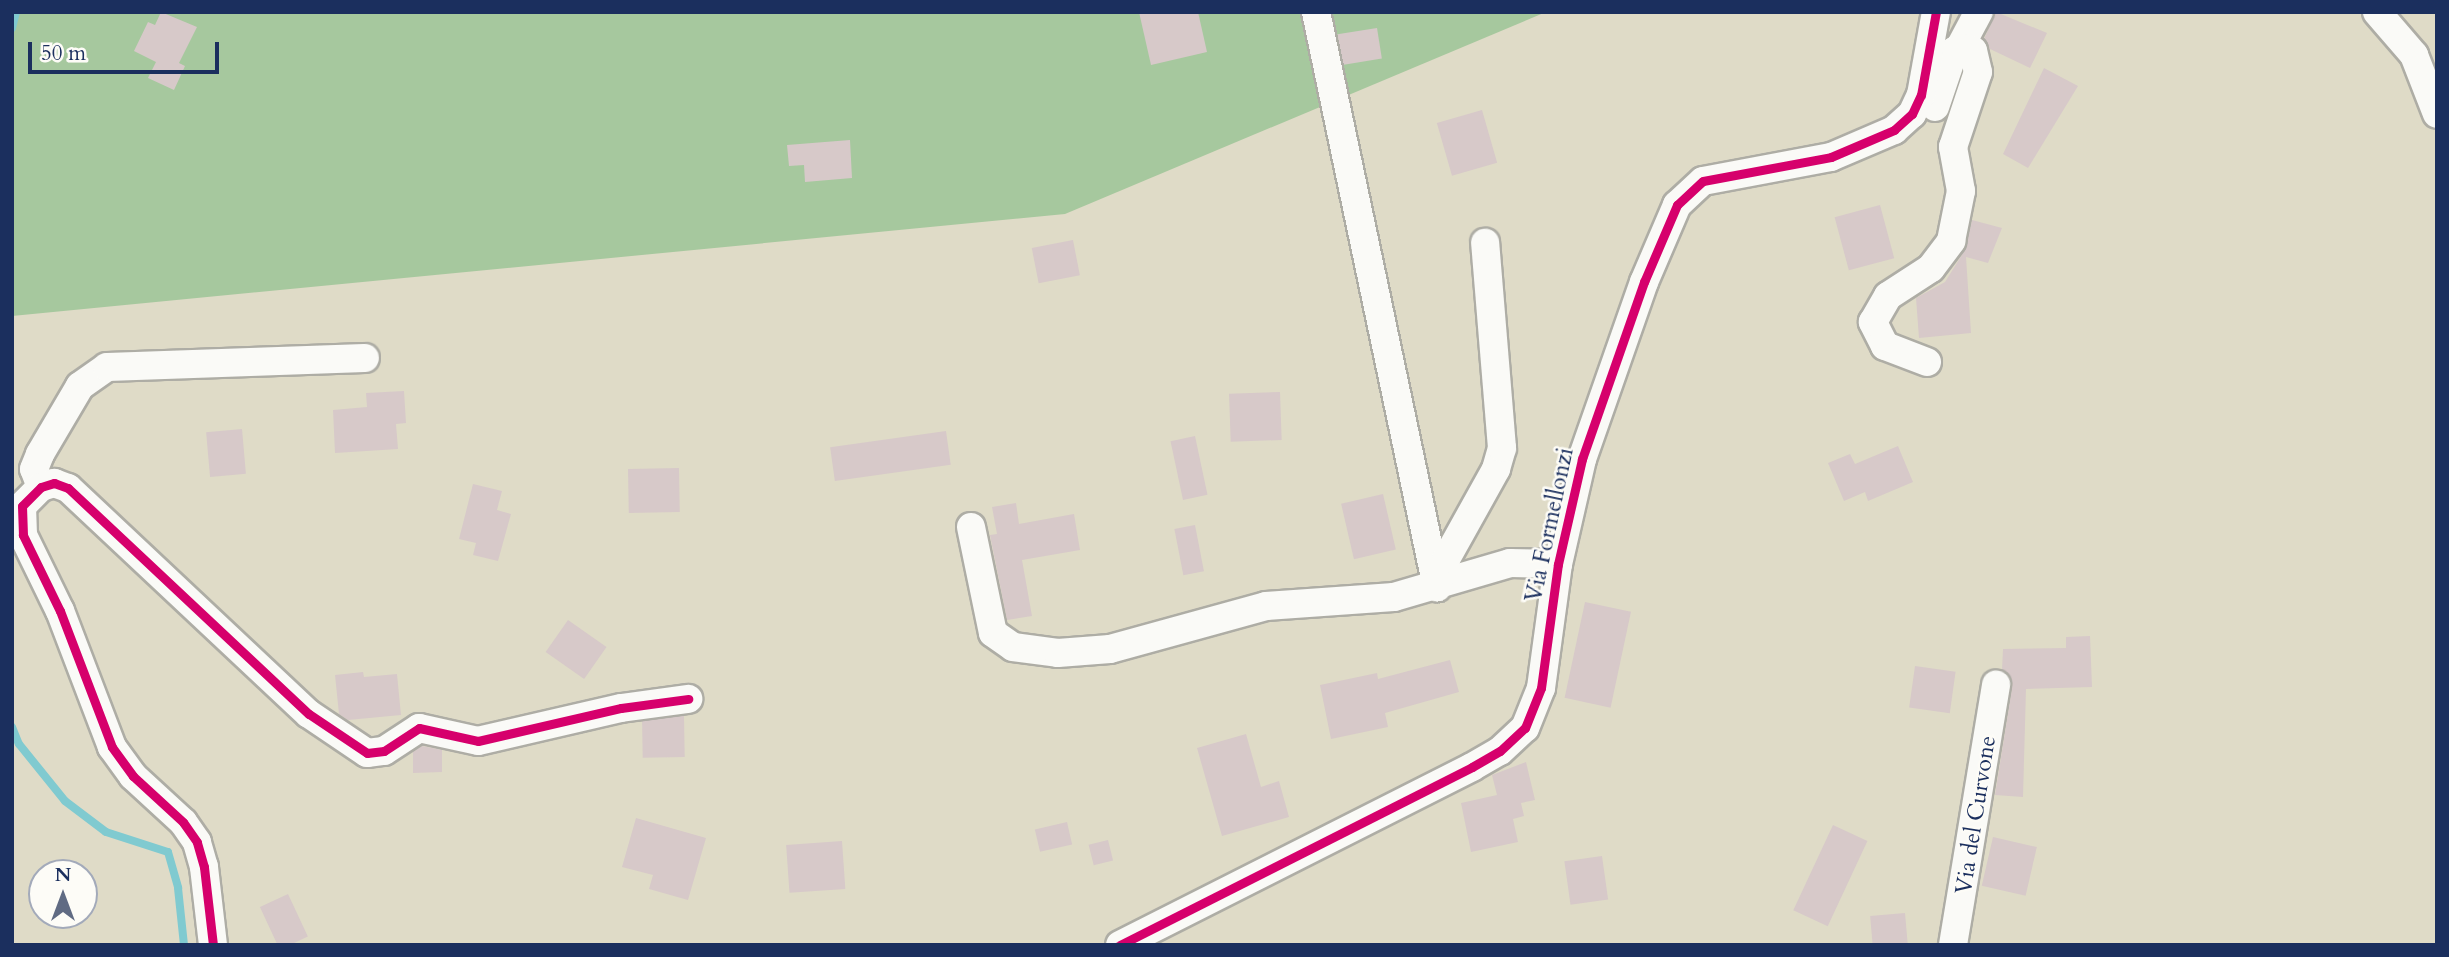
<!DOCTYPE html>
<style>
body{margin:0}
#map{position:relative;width:2449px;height:957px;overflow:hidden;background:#dfdbc7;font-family:Cardo,serif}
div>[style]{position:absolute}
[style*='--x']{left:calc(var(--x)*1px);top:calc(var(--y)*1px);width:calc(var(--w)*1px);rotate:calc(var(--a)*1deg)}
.forest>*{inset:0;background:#a6c89e}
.stream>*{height:8px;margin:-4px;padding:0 4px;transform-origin:4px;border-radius:4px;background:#80cad0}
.building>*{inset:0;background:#d7c9c9;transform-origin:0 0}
.roads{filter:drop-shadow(2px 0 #aeada5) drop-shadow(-2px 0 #aeada5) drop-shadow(0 2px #aeada5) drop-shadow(0 -2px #aeada5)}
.minor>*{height:28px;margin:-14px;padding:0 14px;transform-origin:14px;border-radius:14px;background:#fafaf7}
.cycleway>*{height:9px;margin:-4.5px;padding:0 4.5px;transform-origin:4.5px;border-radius:4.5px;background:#d6006c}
span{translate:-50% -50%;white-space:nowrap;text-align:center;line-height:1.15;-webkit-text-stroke:5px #fdfcf7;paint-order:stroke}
.street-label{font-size:23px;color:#1b2f5e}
.frame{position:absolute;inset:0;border:14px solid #1b2f5e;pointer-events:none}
.north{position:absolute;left:28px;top:859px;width:70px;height:70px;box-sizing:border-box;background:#fdfcf7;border:2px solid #a3aaba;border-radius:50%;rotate:0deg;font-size:19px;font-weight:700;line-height:28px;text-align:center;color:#1b2f5e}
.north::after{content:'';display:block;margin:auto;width:24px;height:32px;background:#606b83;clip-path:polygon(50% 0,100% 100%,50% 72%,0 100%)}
.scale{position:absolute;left:28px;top:42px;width:191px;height:32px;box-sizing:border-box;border:4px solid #1b2f5e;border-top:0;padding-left:9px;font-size:21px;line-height:24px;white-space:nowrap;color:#1b2f5e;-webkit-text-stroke:5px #fdfcf7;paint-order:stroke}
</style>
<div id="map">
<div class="forest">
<div style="clip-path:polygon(12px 12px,1546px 12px,1065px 214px,12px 316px)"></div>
</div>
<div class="stream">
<div style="--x:12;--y:28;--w:16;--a:-76"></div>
<div style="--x:12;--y:727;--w:18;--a:68"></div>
<div style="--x:19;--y:744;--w:73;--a:51.1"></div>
<div style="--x:65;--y:801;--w:51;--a:37.1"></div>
<div style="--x:106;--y:832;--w:65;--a:17.9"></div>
<div style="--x:168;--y:852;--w:37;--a:74"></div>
<div style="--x:178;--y:888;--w:57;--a:84"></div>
</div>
<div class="building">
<div style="clip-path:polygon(161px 12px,197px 27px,179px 63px,185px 66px,174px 90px,148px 78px,156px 62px,134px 51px,148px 22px,155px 25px)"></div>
<div style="clip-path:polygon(1139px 12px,1198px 12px,1207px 52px,1151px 65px)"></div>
<div style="clip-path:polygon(1996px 12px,2047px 33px,2030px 68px,1990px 49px,1984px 39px)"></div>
<div style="left:1377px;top:28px;width:31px;height:40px;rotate:81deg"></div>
<div style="clip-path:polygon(2044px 68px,2078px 86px,2028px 168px,2003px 154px)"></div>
<div style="left:1482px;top:110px;width:55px;height:47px;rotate:74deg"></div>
<div style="clip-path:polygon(850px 140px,852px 178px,805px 182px,804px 165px,789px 166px,787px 145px)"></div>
<div style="left:1880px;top:205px;width:55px;height:47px;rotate:75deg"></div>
<div style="clip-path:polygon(1972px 220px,2002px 228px,1988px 263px,1966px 257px,1971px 333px,1919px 338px,1916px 298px,1945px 282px,1965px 250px)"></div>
<div style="left:1073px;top:240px;width:36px;height:42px;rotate:79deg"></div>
<div style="clip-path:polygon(404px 391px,406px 423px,396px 424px,398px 449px,335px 453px,333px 410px,367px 407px,366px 393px)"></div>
<div style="left:1280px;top:392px;width:48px;height:51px;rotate:88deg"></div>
<div style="left:242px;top:429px;width:45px;height:36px;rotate:85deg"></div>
<div style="left:946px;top:431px;width:34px;height:117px;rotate:82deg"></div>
<div style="left:1195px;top:436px;width:60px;height:25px;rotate:78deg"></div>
<div style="clip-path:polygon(1898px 446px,1913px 482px,1868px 501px,1865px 492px,1844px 501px,1828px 463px,1850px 454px,1855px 464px)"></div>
<div style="left:679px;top:468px;width:44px;height:51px;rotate:89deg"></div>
<div style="clip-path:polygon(473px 484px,502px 491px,497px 510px,511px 514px,498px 561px,473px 555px,476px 543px,459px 539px)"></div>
<div style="left:1383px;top:494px;width:57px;height:43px;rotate:77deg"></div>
<div style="clip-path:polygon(1016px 503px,1019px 524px,1074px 514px,1080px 550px,1022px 560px,1032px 616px,1007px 620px,990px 535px,997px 534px,992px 507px)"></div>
<div style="left:1195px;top:525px;width:47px;height:21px;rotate:79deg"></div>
<div style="left:1585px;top:602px;width:47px;height:98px;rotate:12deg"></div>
<div style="left:568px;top:620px;width:47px;height:39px;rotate:35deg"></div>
<div style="clip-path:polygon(2090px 636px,2092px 687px,2026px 689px,2023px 797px,1995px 795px,2012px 688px,2011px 679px,2002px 670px,2003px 649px,2066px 648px,2066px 637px)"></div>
<div style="clip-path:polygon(1450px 660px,1459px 692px,1385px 713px,1388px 727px,1331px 739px,1320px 685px,1377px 673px,1378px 679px)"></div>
<div style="left:1915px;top:666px;width:41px;height:42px;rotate:8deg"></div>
<div style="clip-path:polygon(363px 672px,364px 677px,397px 674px,401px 715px,348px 720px,339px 714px,335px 675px)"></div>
<div style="left:684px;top:716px;width:41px;height:42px;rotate:89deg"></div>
<div style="clip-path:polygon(1246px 734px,1261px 787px,1279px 781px,1289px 817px,1222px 836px,1197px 748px)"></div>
<div style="clip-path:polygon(422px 746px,442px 750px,442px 772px,413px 773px,413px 752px)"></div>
<div style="clip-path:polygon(1526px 762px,1535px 800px,1521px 803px,1524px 816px,1513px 819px,1518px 842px,1471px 852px,1461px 803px,1497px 795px,1492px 775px)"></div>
<div style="clip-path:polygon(636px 818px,706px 838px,688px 900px,649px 889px,653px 875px,622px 867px)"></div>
<div style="left:1067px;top:822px;width:23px;height:33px;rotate:77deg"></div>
<div style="left:1833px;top:825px;width:38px;height:94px;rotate:25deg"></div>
<div style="left:1993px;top:837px;width:45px;height:50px;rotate:13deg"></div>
<div style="left:1108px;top:840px;width:21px;height:20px;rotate:76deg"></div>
<div style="left:842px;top:841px;width:48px;height:56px;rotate:86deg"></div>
<div style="left:1602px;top:856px;width:44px;height:38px;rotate:82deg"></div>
<div style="left:288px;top:894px;width:47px;height:31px;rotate:65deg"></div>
<div style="left:1905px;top:913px;width:32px;height:35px;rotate:85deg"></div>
</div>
<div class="roads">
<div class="minor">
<div style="--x:1316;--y:12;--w:588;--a:78.12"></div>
<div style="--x:2377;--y:12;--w:57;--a:49.3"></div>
<div style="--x:2414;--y:55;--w:63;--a:68.7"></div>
<div style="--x:1960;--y:47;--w:40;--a:-62"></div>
<div style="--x:1927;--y:362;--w:45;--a:-159.1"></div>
<div style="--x:1885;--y:346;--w:27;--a:-117"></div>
<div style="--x:1873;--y:322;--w:30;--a:-60"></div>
<div style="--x:1888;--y:296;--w:51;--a:-33.1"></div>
<div style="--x:1931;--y:268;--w:34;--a:-53"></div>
<div style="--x:1951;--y:241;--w:51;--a:-78.7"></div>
<div style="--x:1961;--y:191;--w:45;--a:-100.3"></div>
<div style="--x:1953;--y:147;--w:79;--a:-71.6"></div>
<div style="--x:1978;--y:72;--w:22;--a:-103"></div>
<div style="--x:1973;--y:51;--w:14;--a:-163"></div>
<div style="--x:1960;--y:47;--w:7;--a:146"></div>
<div style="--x:1954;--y:51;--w:59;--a:108.7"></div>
<div style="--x:41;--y:487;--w:19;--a:-111"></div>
<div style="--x:34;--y:469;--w:16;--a:-68"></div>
<div style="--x:40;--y:454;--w:79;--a:-59.5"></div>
<div style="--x:80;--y:386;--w:33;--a:-35"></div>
<div style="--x:107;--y:367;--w:258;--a:-2"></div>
<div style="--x:971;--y:527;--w:108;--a:78.3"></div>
<div style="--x:993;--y:633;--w:24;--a:35"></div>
<div style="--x:1013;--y:647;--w:45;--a:7.6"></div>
<div style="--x:1058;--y:653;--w:52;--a:-4.4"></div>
<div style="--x:1110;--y:649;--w:162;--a:-15.4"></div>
<div style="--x:1266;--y:606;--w:128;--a:-4"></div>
<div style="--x:1394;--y:597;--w:121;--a:-16.3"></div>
<div style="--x:1510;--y:563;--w:48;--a:1.2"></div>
<div style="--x:1437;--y:587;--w:29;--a:-72"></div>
<div style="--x:1446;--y:559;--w:103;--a:-60.9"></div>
<div style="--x:1496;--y:469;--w:22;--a:-74"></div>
<div style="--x:1502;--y:448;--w:206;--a:-94.7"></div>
<div style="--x:213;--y:945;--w:79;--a:-96.6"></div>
<div style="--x:204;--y:867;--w:26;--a:-106"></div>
<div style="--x:197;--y:842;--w:24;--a:-125"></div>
<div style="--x:183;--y:822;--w:68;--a:-137.4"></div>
<div style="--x:133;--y:776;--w:36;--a:-126"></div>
<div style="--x:112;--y:747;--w:146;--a:-110.9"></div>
<div style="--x:60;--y:611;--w:85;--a:-116"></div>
<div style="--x:23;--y:535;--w:29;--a:-92"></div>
<div style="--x:22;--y:506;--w:27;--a:-45"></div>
<div style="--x:41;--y:487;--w:14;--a:-17"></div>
<div style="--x:54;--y:483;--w:15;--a:20"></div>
<div style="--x:68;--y:488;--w:330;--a:43.2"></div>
<div style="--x:309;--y:714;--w:70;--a:33.9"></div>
<div style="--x:367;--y:753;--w:17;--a:-7"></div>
<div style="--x:384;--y:751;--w:42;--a:-33.3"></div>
<div style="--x:419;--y:728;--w:60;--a:12.4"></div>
<div style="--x:478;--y:741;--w:147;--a:-13"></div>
<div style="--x:621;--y:708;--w:68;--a:-7.7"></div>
<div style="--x:1120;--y:945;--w:394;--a:-26.8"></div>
<div style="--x:1472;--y:767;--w:32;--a:-30"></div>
<div style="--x:1500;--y:751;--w:34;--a:-43"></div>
<div style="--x:1525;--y:728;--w:43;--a:-68.2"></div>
<div style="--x:1541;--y:688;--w:125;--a:-82.2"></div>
<div style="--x:1558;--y:564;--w:108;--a:-77.1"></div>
<div style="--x:1582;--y:459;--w:188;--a:-70.7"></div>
<div style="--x:1644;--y:282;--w:84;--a:-66.8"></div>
<div style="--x:1677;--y:205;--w:35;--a:-43"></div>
<div style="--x:1703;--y:181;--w:130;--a:-10.6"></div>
<div style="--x:1831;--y:157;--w:69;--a:-23.2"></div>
<div style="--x:1894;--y:130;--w:24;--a:-42"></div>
<div style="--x:1912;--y:114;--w:21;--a:-65"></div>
<div style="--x:1921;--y:95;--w:84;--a:-79.8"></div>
<div style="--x:1953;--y:945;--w:264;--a:-80.6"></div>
</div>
</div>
<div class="cycleway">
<div style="--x:213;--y:945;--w:79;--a:-96.6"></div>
<div style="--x:204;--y:867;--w:26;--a:-106"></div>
<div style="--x:197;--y:842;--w:24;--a:-125"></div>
<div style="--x:183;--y:822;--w:68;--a:-137.4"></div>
<div style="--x:133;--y:776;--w:36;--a:-126"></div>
<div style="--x:112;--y:747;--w:146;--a:-110.9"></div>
<div style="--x:60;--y:611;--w:85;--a:-116"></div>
<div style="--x:23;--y:535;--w:29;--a:-92"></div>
<div style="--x:22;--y:506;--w:27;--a:-45"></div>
<div style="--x:41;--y:487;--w:14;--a:-17"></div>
<div style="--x:54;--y:483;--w:15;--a:20"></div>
<div style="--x:68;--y:488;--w:330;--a:43.2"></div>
<div style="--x:309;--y:714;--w:70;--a:33.9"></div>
<div style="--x:367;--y:753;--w:17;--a:-7"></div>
<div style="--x:384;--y:751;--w:42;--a:-33.3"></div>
<div style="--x:419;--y:728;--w:60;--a:12.4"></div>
<div style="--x:478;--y:741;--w:147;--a:-13"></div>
<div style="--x:621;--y:708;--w:68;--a:-7.7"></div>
<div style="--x:1120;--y:945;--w:394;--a:-26.8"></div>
<div style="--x:1472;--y:767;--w:32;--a:-30"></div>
<div style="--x:1500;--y:751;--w:34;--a:-43"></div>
<div style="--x:1525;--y:728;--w:43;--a:-68.2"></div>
<div style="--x:1541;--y:688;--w:125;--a:-82.2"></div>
<div style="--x:1558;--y:564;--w:108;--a:-77.1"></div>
<div style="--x:1582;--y:459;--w:188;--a:-70.7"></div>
<div style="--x:1644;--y:282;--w:84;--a:-66.8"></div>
<div style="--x:1677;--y:205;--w:35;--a:-43"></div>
<div style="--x:1703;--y:181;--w:130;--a:-10.6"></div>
<div style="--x:1831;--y:157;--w:69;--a:-23.2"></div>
<div style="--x:1894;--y:130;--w:24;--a:-42"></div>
<div style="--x:1912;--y:114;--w:21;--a:-65"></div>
<div style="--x:1921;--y:95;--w:84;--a:-79.8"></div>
</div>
<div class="street-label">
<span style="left:1550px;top:525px;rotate:-78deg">Via Formellonzi</span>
<span style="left:1976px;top:815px;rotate:-81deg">Via del Curvone</span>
</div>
<div class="frame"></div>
<div class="north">N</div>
<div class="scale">50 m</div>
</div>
